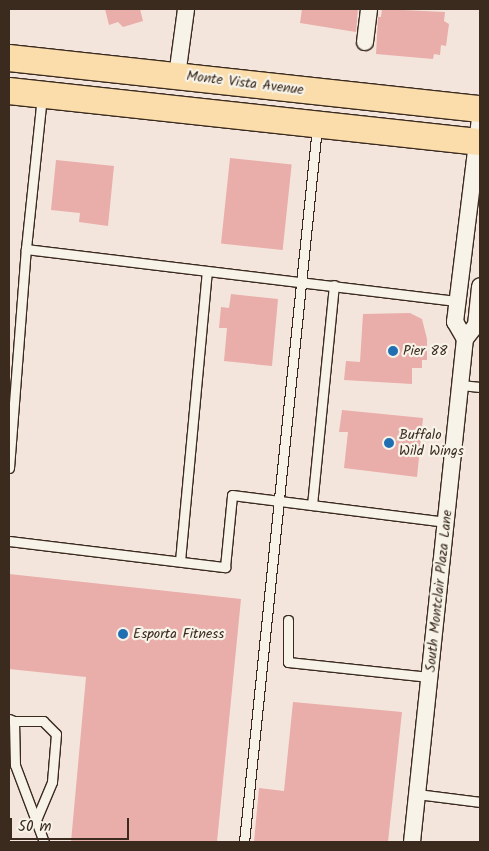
<!DOCTYPE html>
<style>
body{margin:0}
#map{position:relative;width:489px;height:851px;overflow:hidden;background:#f4e5dc;font-family:Kalam,sans-serif}
div>[style]{position:absolute}
[style*='--x']{left:calc(var(--x)*1px);top:calc(var(--y)*1px);width:calc(var(--w)*1px);rotate:calc(var(--a)*1deg)}
.building>*{inset:0;background:#e9adaa;transform-origin:0 0}
.roads{filter:drop-shadow(1px 0 #3b2a1e) drop-shadow(-1px 0 #3b2a1e) drop-shadow(0 1px #3b2a1e) drop-shadow(0 -1px #3b2a1e)}
.lane>*{height:9px;margin:-4.5px;padding:0 4.5px;transform-origin:4.5px;border-radius:4.5px;background:#f7f3e8}
.street>*{height:16px;margin:-8px;padding:0 8px;transform-origin:8px;border-radius:8px;background:#f7f3e8}
.primary>*{height:26px;margin:-13px;padding:0 13px;transform-origin:13px;border-radius:13px;background:#faddab}
.dots>*{width:14px;height:14px;translate:-50% -50%;box-sizing:border-box;border:2px solid #f7f3e8;border-radius:50%}
span{translate:-50% -50%;white-space:nowrap;text-align:center;line-height:1.15;-webkit-text-stroke:4.5px #f7f3e8;paint-order:stroke}
.street-label{font-size:14px;color:#3b2a1e}
.poi-label{font-size:14px;color:#3b2a1e}
.left{translate:0 -50%;text-align:left}
.frame{position:absolute;inset:0;border:10px solid #3b2a1e;pointer-events:none}
.scale{position:absolute;left:10px;top:818px;width:119px;height:22px;box-sizing:border-box;border:2px solid #3b2a1e;border-top:0;padding-left:6px;font-size:15px;line-height:18px;white-space:nowrap;color:#3b2a1e;-webkit-text-stroke:4px #f7f3e8;paint-order:stroke}
</style>
<div id="map">
<div class="building">
<div style="clip-path:polygon(105px 9px,140px 9px,143px 21px,123px 27px,118px 22px,109px 25px)"></div>
<div style="clip-path:polygon(302px 9px,358px 9px,356px 32px,300px 23px)"></div>
<div style="clip-path:polygon(382px 9px,445px 12px,444px 21px,449px 24px,446px 46px,441px 45px,440px 55px,434px 54px,433px 59px,376px 54px,378px 17px,381px 17px)"></div>
<div style="left:230px;top:158px;width:62px;height:86px;rotate:6deg"></div>
<div style="clip-path:polygon(56px 160px,114px 166px,108px 226px,79px 222px,80px 213px,51px 210px)"></div>
<div style="clip-path:polygon(231px 294px,278px 299px,272px 366px,224px 361px,227px 328px,219px 328px,221px 307px,229px 308px)"></div>
<div style="clip-path:polygon(410px 313px,422px 319px,427px 339px,427px 360px,422px 360px,422px 368px,412px 368px,412px 384px,344px 380px,346px 361px,360px 362px,363px 314px)"></div>
<div style="clip-path:polygon(342px 410px,423px 418px,417px 477px,344px 468px,348px 432px,339px 432px)"></div>
<div style="clip-path:polygon(9px 574px,241px 599px,217px 842px,71px 842px,86px 677px,9px 669px)"></div>
<div style="clip-path:polygon(293px 702px,402px 712px,388px 842px,254px 842px,259px 788px,284px 791px)"></div>
</div>
<div class="roads">
<div class="lane">
<div style="--x:42;--y:96;--w:154;--a:96"></div>
<div style="--x:26;--y:249;--w:435;--a:6.9"></div>
<div style="--x:461;--y:385;--w:19;--a:6"></div>
<div style="--x:9;--y:468;--w:220;--a:-85.6"></div>
<div style="--x:312;--y:505;--w:221;--a:-84.3"></div>
<div style="--x:9;--y:541;--w:218;--a:6.9"></div>
<div style="--x:225;--y:567;--w:72;--a:-84.4"></div>
<div style="--x:232;--y:495;--w:216;--a:7.2"></div>
<div style="--x:180;--y:561;--w:291;--a:-84.7"></div>
<div style="--x:288;--y:620;--w:42;--a:90"></div>
<div style="--x:288;--y:662;--w:142;--a:6.1"></div>
<div style="--x:9;--y:719;--w:5;--a:22"></div>
<div style="--x:14;--y:721;--w:44;--a:88.7"></div>
<div style="--x:15;--y:765;--w:82;--a:69.4"></div>
<div style="--x:14;--y:721;--w:29;--a:0"></div>
<div style="--x:43;--y:721;--w:18;--a:45"></div>
<div style="--x:56;--y:734;--w:48;--a:94.8"></div>
<div style="--x:52;--y:782;--w:41;--a:112.8"></div>
<div style="--x:417;--y:794;--w:64;--a:7.2"></div>
<div style="--x:244;--y:842;--w:719;--a:-84.17"></div>
</div>
<div class="street">
<div style="--x:365;--y:42;--w:33;--a:-83"></div>
<div style="--x:177;--y:76;--w:68;--a:-82.3"></div>
<div style="--x:465;--y:339;--w:20;--a:-120"></div>
<div style="--x:455;--y:322;--w:206;--a:-83"></div>
<div style="--x:412;--y:842;--w:506;--a:-83.99"></div>
<div style="--x:465;--y:339;--w:18;--a:-52"></div>
<div style="--x:476;--y:325;--w:39;--a:-84"></div>
</div>
<div class="primary">
<div style="--x:9;--y:58;--w:474;--a:6.2"></div>
<div style="--x:9;--y:91;--w:474;--a:6.2"></div>
</div>
</div>
<div class="dots">
<div style="left:393px;top:351px;background:#1f6fb2"></div>
<div style="left:389px;top:443px;background:#1f6fb2"></div>
<div style="left:123px;top:634px;background:#1f6fb2"></div>
</div>
<div class="street-label">
<span style="left:245px;top:83px;rotate:7deg">Monte Vista Avenue</span>
<span style="left:439px;top:591px;rotate:-84deg">South Montclair Plaza Lane</span>
</div>
<div class="poi-label">
<span class="left" style="left:403px;top:351px">Pier 88</span>
<span class="left" style="left:399px;top:443px">Buffalo<br>Wild Wings</span>
<span class="left" style="left:133px;top:634px">Esporta Fitness</span>
</div>
<div class="frame"></div>
<div class="scale">50 m</div>
</div>
